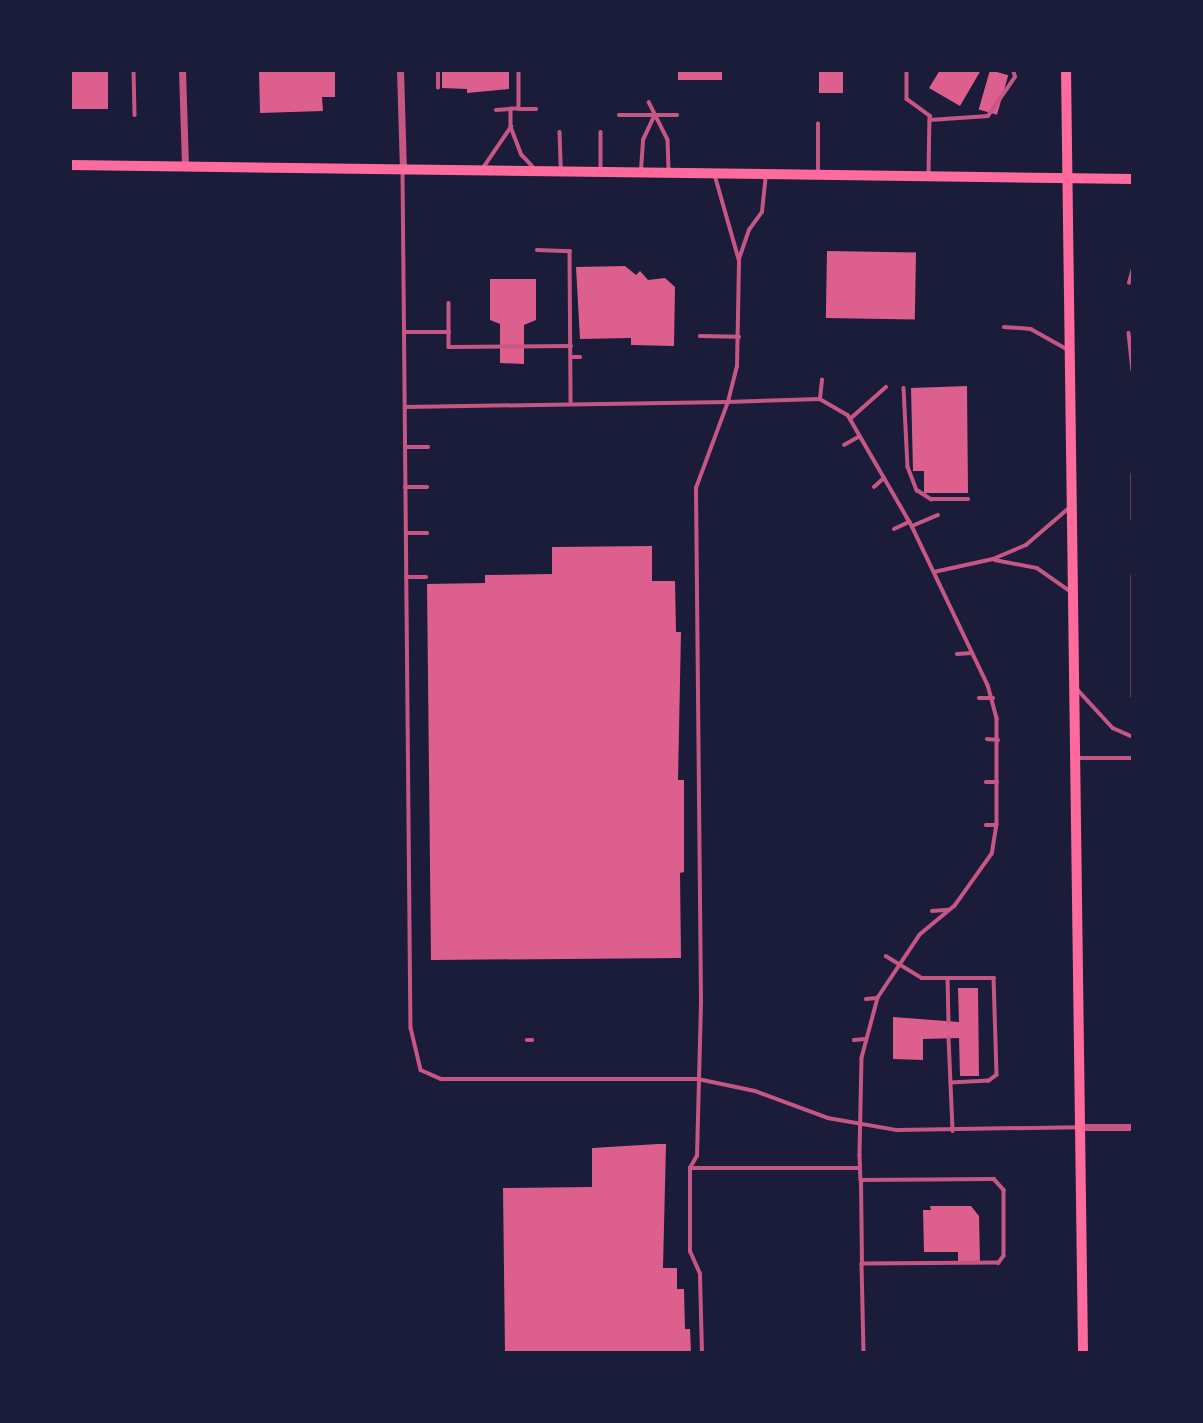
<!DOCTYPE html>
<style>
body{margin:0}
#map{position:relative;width:1203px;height:1423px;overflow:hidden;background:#1b1b3a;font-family:"Fira Sans Condensed",sans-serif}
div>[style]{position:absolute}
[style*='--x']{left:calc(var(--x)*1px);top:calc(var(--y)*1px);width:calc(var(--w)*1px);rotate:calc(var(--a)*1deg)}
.building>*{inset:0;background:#dd5f8e;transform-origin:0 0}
.service>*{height:3.5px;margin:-1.75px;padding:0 1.75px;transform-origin:1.75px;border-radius:1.75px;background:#c65784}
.minor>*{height:7px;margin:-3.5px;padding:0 3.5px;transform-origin:3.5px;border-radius:3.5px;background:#c65784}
.primary>*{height:10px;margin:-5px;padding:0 5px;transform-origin:5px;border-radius:5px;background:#ff6b9d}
.trunk>*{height:10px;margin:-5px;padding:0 5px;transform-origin:5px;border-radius:5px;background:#ff6b9d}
span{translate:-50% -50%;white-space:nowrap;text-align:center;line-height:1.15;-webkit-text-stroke:5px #1b1b3a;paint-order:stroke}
.frame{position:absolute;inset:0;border:72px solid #1b1b3a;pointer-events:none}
</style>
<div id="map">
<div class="building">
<div style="left:70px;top:70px;width:38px;height:39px"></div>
<div style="clip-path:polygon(259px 70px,335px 70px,335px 97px,322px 97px,323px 111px,260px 113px)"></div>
<div style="clip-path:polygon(442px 70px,509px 70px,509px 89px,467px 93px,467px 89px,442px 88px)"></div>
<div style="left:678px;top:70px;width:44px;height:10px"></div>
<div style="left:819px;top:70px;width:24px;height:23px"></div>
<div style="clip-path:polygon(940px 70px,981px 70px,960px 106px,929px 88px)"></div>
<div style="left:990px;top:70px;width:19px;height:41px;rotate:16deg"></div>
<div style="left:827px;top:251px;width:89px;height:67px;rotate:1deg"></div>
<div style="clip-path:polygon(625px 266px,636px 275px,640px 271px,648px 280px,665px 278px,675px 287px,674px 346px,631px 345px,631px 338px,580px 339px,576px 267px)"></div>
<div style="clip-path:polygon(490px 279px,536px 279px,536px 320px,524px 325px,524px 364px,500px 363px,500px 324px,490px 320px)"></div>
<div style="clip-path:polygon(967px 386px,968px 493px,924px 493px,924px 471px,913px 471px,911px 388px)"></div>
<div style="clip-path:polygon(652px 546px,652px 581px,675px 581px,676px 632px,681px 632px,678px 780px,684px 780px,684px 872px,680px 873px,681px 958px,431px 960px,427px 584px,485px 583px,485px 575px,552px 574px,552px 547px)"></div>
<div style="clip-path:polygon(958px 988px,978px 988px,979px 1076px,960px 1076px,959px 1038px,923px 1039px,923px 1060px,893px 1059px,893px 1017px,959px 1022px)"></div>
<div style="clip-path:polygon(658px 1144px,666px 1144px,663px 1268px,677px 1268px,677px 1289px,684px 1289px,685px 1329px,690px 1329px,691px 1353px,505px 1353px,503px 1188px,592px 1187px,592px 1148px)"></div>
<div style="clip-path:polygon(930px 1206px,971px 1206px,979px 1216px,980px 1263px,958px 1263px,958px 1252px,924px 1252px,923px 1210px,931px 1210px)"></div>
</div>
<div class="service">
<div style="--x:134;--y:70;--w:45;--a:88.7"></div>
<div style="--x:519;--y:70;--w:39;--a:90"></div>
<div style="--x:519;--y:109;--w:8;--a:180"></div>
<div style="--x:511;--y:109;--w:18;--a:90"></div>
<div style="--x:511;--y:127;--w:30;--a:69"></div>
<div style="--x:522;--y:155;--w:18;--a:47"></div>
<div style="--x:907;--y:70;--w:29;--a:90"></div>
<div style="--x:907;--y:99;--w:29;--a:36"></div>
<div style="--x:930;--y:116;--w:57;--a:91"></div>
<div style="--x:438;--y:88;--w:18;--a:-90"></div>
<div style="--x:649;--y:102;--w:42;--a:63.4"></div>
<div style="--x:668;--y:140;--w:29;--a:88"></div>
<div style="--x:519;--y:109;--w:17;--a:0"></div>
<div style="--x:496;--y:110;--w:15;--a:-4"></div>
<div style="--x:619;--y:115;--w:58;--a:0"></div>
<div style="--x:930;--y:120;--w:58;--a:-3.9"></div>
<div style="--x:988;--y:116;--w:47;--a:-55.3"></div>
<div style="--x:1015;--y:77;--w:7;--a:-106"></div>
<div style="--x:560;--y:132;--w:36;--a:88"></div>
<div style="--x:601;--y:132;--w:36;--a:90"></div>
<div style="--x:483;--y:168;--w:50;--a:-55.7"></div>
<div style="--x:641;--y:170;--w:30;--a:-86"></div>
<div style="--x:643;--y:140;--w:26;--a:-65"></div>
<div style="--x:403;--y:171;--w:857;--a:89.47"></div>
<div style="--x:411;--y:1028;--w:43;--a:76.6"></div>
<div style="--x:421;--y:1070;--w:22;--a:24"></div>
<div style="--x:441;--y:1079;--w:257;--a:0"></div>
<div style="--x:698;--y:1079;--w:58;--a:11.9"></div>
<div style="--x:755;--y:1091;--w:78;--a:20.3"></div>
<div style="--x:828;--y:1118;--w:70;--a:9.9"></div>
<div style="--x:897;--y:1130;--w:181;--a:-0.9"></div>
<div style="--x:818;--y:173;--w:49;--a:-90"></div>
<div style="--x:537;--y:250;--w:33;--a:2"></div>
<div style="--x:570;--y:251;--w:153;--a:89.6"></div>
<div style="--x:739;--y:259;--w:31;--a:-71"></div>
<div style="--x:749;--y:230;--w:22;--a:-54"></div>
<div style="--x:762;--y:212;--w:37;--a:-84"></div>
<div style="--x:1129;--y:283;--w:15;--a:-74"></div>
<div style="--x:449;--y:303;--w:44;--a:90"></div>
<div style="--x:449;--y:347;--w:122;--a:-0.5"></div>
<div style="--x:1004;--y:327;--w:27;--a:4"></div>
<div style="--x:1031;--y:329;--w:41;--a:29.1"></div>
<div style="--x:404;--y:332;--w:45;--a:0"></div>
<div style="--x:1129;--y:333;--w:37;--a:84"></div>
<div style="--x:700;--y:336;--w:39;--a:1"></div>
<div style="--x:571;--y:357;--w:9;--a:0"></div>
<div style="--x:904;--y:388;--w:79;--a:87.1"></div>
<div style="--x:908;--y:467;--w:25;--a:69"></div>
<div style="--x:917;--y:490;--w:17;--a:33"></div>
<div style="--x:931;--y:499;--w:37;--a:0"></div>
<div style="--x:820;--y:399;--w:19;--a:-84"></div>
<div style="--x:405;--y:407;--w:323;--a:-0.9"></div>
<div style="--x:728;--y:402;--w:36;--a:-76"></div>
<div style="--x:737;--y:367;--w:106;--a:-88.9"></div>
<div style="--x:739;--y:261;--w:87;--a:-105.9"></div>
<div style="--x:850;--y:419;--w:48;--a:-41.6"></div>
<div style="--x:844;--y:445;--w:18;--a:-29"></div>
<div style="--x:405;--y:447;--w:23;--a:0"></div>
<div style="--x:1133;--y:474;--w:45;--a:90"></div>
<div style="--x:405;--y:487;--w:22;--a:0"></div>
<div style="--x:874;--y:487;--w:13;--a:-42"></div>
<div style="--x:912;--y:526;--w:28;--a:-23"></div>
<div style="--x:894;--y:529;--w:17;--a:-25"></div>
<div style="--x:406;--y:533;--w:21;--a:0"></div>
<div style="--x:995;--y:560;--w:43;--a:10.8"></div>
<div style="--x:1037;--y:568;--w:40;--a:34.9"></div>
<div style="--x:934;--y:572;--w:60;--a:-12.4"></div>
<div style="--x:993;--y:559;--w:36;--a:-23"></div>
<div style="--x:1026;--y:545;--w:57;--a:-40.7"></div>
<div style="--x:1133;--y:576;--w:120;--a:90"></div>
<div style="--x:406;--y:577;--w:20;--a:0"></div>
<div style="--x:957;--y:654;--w:15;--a:-4"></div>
<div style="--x:1077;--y:689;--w:53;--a:47.3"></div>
<div style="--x:1113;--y:728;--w:22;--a:24"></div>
<div style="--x:979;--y:698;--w:14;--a:0"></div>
<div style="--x:987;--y:739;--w:11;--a:5"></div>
<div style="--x:1077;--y:758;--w:56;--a:0"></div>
<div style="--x:986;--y:782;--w:11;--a:0"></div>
<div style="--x:986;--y:825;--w:10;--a:0"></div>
<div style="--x:932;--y:911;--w:16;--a:-4"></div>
<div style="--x:886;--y:956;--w:42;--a:31.4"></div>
<div style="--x:922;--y:978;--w:26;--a:0"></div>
<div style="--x:948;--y:978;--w:44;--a:88.7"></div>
<div style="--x:948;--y:978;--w:46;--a:0"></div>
<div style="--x:994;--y:978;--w:97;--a:88.2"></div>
<div style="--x:997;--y:1075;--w:10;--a:143"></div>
<div style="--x:989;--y:1081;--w:38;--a:177"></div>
<div style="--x:866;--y:999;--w:11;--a:-5"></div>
<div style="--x:949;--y:1038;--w:93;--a:87.5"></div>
<div style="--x:527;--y:1040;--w:5;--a:0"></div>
<div style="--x:854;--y:1040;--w:11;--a:-5"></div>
<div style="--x:690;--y:1168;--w:170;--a:0"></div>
<div style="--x:862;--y:1264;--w:89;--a:88.7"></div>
<div style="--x:702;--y:1353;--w:79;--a:-91.5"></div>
<div style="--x:700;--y:1274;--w:24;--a:-114"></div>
<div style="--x:690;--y:1252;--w:84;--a:-90"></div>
<div style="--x:690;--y:1168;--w:14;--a:-60"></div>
<div style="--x:697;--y:1156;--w:155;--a:-88.5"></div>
<div style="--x:701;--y:1001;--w:513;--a:-90.56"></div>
<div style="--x:696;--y:488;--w:92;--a:-69.6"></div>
<div style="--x:728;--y:402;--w:92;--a:-1.9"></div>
<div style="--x:820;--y:399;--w:32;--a:30"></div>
<div style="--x:848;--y:415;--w:128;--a:60"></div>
<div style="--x:912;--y:526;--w:176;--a:64.5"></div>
<div style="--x:988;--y:685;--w:35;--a:75"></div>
<div style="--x:997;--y:719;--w:105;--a:90"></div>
<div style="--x:997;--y:824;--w:30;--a:99"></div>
<div style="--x:992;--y:854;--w:64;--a:125.4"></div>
<div style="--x:955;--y:906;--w:45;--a:140.4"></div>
<div style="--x:920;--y:935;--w:76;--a:123.7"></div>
<div style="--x:878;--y:998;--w:62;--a:104.9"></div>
<div style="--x:862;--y:1058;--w:97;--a:91.2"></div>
<div style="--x:860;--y:1155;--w:25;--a:88"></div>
<div style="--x:861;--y:1180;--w:133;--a:-0.4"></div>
<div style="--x:994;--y:1179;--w:15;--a:48"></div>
<div style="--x:1004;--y:1190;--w:66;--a:90"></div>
<div style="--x:1004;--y:1256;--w:9;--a:126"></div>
<div style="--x:999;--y:1263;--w:137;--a:179.6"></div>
<div style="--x:862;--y:1264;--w:84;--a:-90.7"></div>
</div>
<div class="minor">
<div style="--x:182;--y:70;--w:96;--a:88.2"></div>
<div style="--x:400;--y:70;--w:99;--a:88.3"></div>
<div style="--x:1080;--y:1127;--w:53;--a:0"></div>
</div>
<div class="primary">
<div style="--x:1066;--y:70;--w:1283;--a:89.24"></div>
</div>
<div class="trunk">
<div style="--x:70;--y:165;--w:1063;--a:0.75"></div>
</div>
<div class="frame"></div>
</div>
